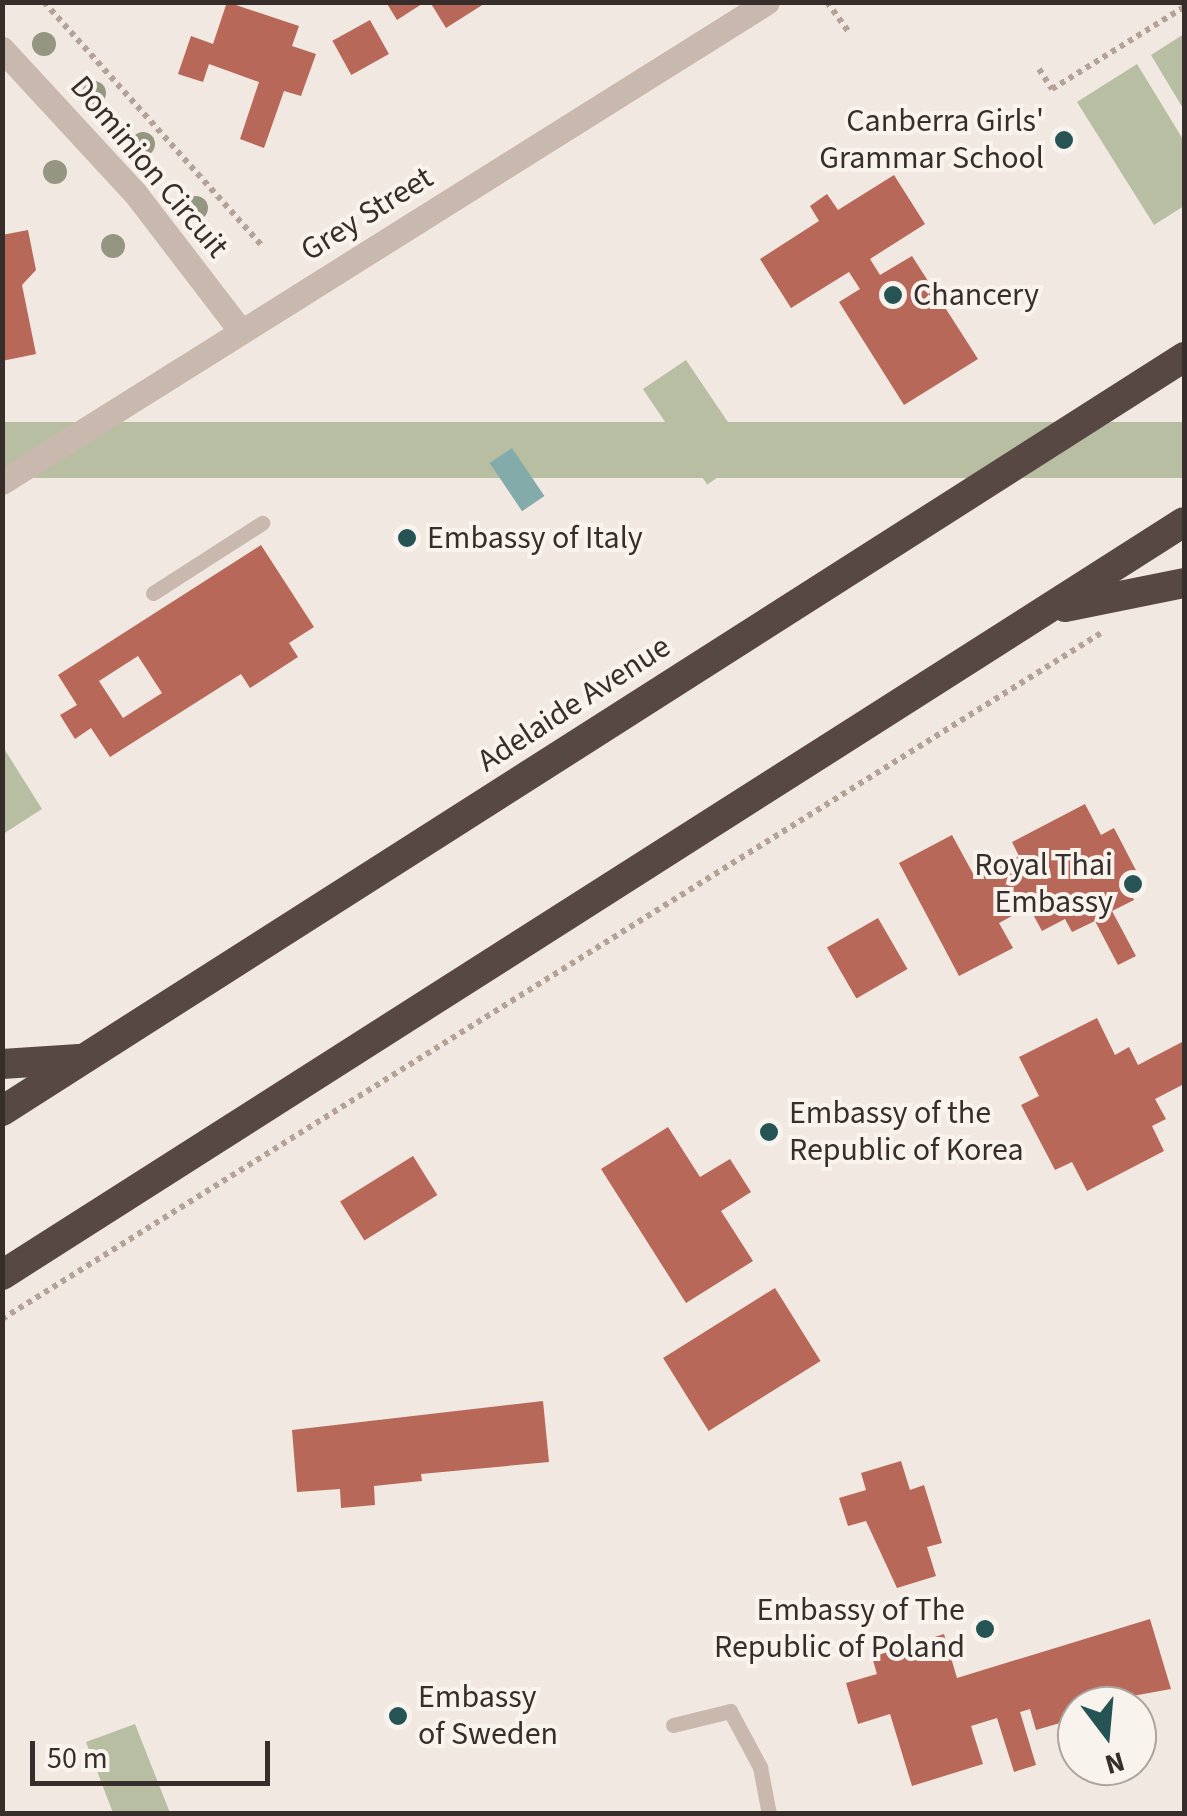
<!DOCTYPE html>
<style>
body{margin:0}
#map{position:relative;width:1187px;height:1816px;overflow:hidden;background:#f1e8e1;font-family:"Source Sans 3",sans-serif}
div>[style]{position:absolute}
[style*='--x']{left:calc(var(--x)*1px);top:calc(var(--y)*1px);width:calc(var(--w)*1px);rotate:calc(var(--a)*1deg)}
.green>*{inset:0;background:#b7bea2;transform-origin:0 0}
.water>*{inset:0;background:#83abaa;transform-origin:0 0}
.building>*{inset:0;background:#b86858;transform-origin:0 0}
.path>*{height:6px;margin-top:-3px;transform-origin:0;background:repeating-linear-gradient(90deg,#b4a298 0 5px,transparent 0 10px)}
.service>*{height:15px;margin:-7.5px;padding:0 7.5px;transform-origin:7.5px;border-radius:7.5px;background:#c8b8ae}
.minor>*{height:25px;margin:-12.5px;padding:0 12.5px;transform-origin:12.5px;border-radius:12.5px;background:#c8b8ae}
.motorway>*{height:30px;margin:-15px;padding:0 15px;transform-origin:15px;border-radius:15px;background:#574844}
.trees>*{width:24px;height:24px;margin:-12px;border-radius:50%;background:#959681}
.dots>*{width:28px;height:28px;translate:-50% -50%;box-sizing:border-box;border:5px solid #f9f3ed;border-radius:50%}
span{translate:-50% -50%;white-space:nowrap;text-align:center;line-height:1.15;-webkit-text-stroke:8px #f9f3ed;paint-order:stroke}
.poi-label{font-size:32px;color:#372e2c}
.right{translate:-100% -50%;text-align:right}
.left{translate:0 -50%;text-align:left}
.street-label{font-size:32px;color:#372e2c}
.frame{position:absolute;inset:0;border:5px solid #372e2c;pointer-events:none}
.north{position:absolute;left:1057px;top:1686px;width:100px;height:100px;box-sizing:border-box;background:#f9f3ed;border:2px solid #aba4a0;border-radius:50%;rotate:164deg;font-size:28px;font-weight:700;line-height:40px;text-align:center;color:#372e2c}
.north::after{content:'';display:block;margin:auto;width:35px;height:45px;background:#265454;clip-path:polygon(50% 0,100% 100%,50% 72%,0 100%)}
.scale{position:absolute;left:30px;top:1741px;width:240px;height:45px;box-sizing:border-box;border:5px solid #372e2c;border-top:0;padding-left:12px;font-size:30px;line-height:35px;white-space:nowrap;color:#372e2c;-webkit-text-stroke:8px #f9f3ed;paint-order:stroke}
</style>
<div id="map">
<div class="green">
<div style="clip-path:polygon(1184px 34px,1184px 110px,1151px 55px)"></div>
<div style="clip-path:polygon(1137px 64px,1184px 141px,1184px 206px,1154px 225px,1077px 102px)"></div>
<div style="left:686px;top:360px;width:115px;height:52px;rotate:56deg"></div>
<div style="left:1184px;top:422px;width:56px;height:1395px;rotate:90deg"></div>
<div style="clip-path:polygon(3px 747px,42px 809px,3px 834px,2px 834px)"></div>
<div style="clip-path:polygon(135px 1724px,170px 1813px,113px 1813px,86px 1742px)"></div>
</div>
<div class="water">
<div style="left:512px;top:448px;width:58px;height:27px;rotate:56deg"></div>
</div>
<div class="building">
<div style="clip-path:polygon(227px 2px,299px 26px,292px 46px,316px 54px,301px 96px,284px 91px,264px 148px,240px 139px,259px 82px,209px 64px,203px 82px,178px 74px,191px 36px,213px 44px)"></div>
<div style="clip-path:polygon(386px 2px,425px 2px,397px 20px)"></div>
<div style="clip-path:polygon(430px 2px,487px 2px,446px 28px)"></div>
<div style="left:370px;top:20px;width:39px;height:43px;rotate:61deg"></div>
<div style="clip-path:polygon(894px 175px,925px 224px,870px 259px,880px 275px,912px 256px,978px 359px,904px 405px,839px 302px,860px 289px,849px 272px,791px 308px,760px 259px,819px 221px,810px 206px,827px 194px,838px 210px)"></div>
<div style="clip-path:polygon(28px 230px,36px 270px,22px 285px,36px 354px,2px 361px,2px 235px)"></div>
<div style="clip-path:polygon(evenodd,261px 545px,314px 627px,289px 643px,298px 657px,250px 688px,241px 674px,110px 757px,91px 728px,75px 739px,60px 715px,77px 705px,58px 675px,261px 545px,138px 656px,162px 693px,123px 718px,99px 681px,138px 656px)"></div>
<div style="clip-path:polygon(1085px 804px,1101px 835px,1114px 828px,1140px 878px,1127px 885px,1134px 900px,1112px 911px,1136px 956px,1118px 965px,1095px 921px,1072px 932px,1065px 919px,1042px 931px,1029px 907px,999px 923px,1013px 948px,959px 976px,899px 863px,952px 835px,976px 879px,1019px 856px,1012px 842px)"></div>
<div style="left:878px;top:918px;width:59px;height:59px;rotate:60deg"></div>
<div style="clip-path:polygon(1097px 1018px,1115px 1055px,1129px 1047px,1138px 1065px,1184px 1041px,1184px 1084px,1155px 1099px,1166px 1119px,1152px 1126px,1164px 1151px,1087px 1191px,1072px 1162px,1055px 1170px,1021px 1105px,1039px 1096px,1019px 1057px)"></div>
<div style="clip-path:polygon(668px 1127px,700px 1177px,730px 1159px,751px 1192px,721px 1211px,753px 1261px,686px 1303px,601px 1169px)"></div>
<div style="left:413px;top:1156px;width:46px;height:86px;rotate:58deg"></div>
<div style="left:775px;top:1288px;width:86px;height:132px;rotate:58deg"></div>
<div style="clip-path:polygon(543px 1401px,549px 1462px,421px 1474px,422px 1481px,374px 1486px,375px 1505px,341px 1508px,340px 1489px,297px 1492px,292px 1430px)"></div>
<div style="clip-path:polygon(901px 1461px,910px 1490px,924px 1485px,942px 1543px,927px 1547px,936px 1576px,897px 1588px,866px 1521px,848px 1526px,839px 1498px,866px 1490px,861px 1473px)"></div>
<div style="clip-path:polygon(1150px 1619px,1171px 1689px,1077px 1706px,1077px 1718px,1036px 1730px,1030px 1709px,1020px 1712px,1036px 1765px,1014px 1772px,997px 1718px,971px 1726px,983px 1764px,912px 1786px,890px 1714px,858px 1724px,846px 1683px,877px 1674px,872px 1657px,944px 1634px,957px 1678px)"></div>
</div>
<div class="path">
<div style="--x:44;--y:2;--w:326;--a:48.2"></div>
<div style="--x:827;--y:2;--w:36;--a:54"></div>
<div style="--x:1039;--y:69;--w:24;--a:57"></div>
<div style="--x:1052;--y:89;--w:155;--a:-31.8"></div>
<div style="--x:2;--y:1319;--w:1296;--a:-31.97"></div>
</div>
<div class="service">
<div style="--x:153;--y:593;--w:130;--a:-32.7"></div>
<div style="--x:673;--y:1725;--w:59;--a:-13.8"></div>
<div style="--x:730;--y:1711;--w:64;--a:61.8"></div>
<div style="--x:760;--y:1767;--w:48;--a:79.2"></div>
</div>
<div class="minor">
<div style="--x:2;--y:49;--w:196;--a:47.3"></div>
<div style="--x:135;--y:193;--w:174;--a:52.5"></div>
<div style="--x:2;--y:482;--w:903;--a:-32.11"></div>
</div>
<div class="motorway">
<div style="--x:1065;--y:607;--w:121;--a:-11.4"></div>
<div style="--x:2;--y:1064;--w:77;--a:-3.7"></div>
<div style="--x:2;--y:1111;--w:1402;--a:-32.53"></div>
<div style="--x:2;--y:1275;--w:1401;--a:-32.5"></div>
</div>
<div class="trees">
<div style="left:44px;top:44px"></div>
<div style="left:94px;top:93px"></div>
<div style="left:143px;top:144px"></div>
<div style="left:55px;top:172px"></div>
<div style="left:196px;top:208px"></div>
<div style="left:113px;top:246px"></div>
</div>
<div class="dots">
<div style="left:1064px;top:140px;background:#265454"></div>
<div style="left:893px;top:295px;background:#265454"></div>
<div style="left:407px;top:538px;background:#265454"></div>
<div style="left:1133px;top:884px;background:#265454"></div>
<div style="left:769px;top:1132px;background:#265454"></div>
<div style="left:985px;top:1629px;background:#265454"></div>
<div style="left:398px;top:1716px;background:#265454"></div>
</div>
<div class="poi-label">
<span class="right" style="left:1044px;top:140px">Canberra Girls'<br>Grammar School</span>
<span class="left" style="left:913px;top:295px">Chancery</span>
<span class="left" style="left:427px;top:538px">Embassy of Italy</span>
<span class="right" style="left:1113px;top:884px">Royal Thai<br>Embassy</span>
<span class="left" style="left:789px;top:1132px">Embassy of the<br>Republic of Korea</span>
<span class="right" style="left:965px;top:1629px">Embassy of The<br>Republic of Poland</span>
<span class="left" style="left:418px;top:1716px">Embassy<br>of Sweden</span>
</div>
<div class="street-label">
<span style="left:149px;top:167px;rotate:50deg">Dominion Circuit</span>
<span style="left:367px;top:214px;rotate:-32deg">Grey Street</span>
<span style="left:574px;top:704px;rotate:-33deg">Adelaide Avenue</span>
</div>
<div class="frame"></div>
<div class="north">N</div>
<div class="scale">50 m</div>
</div>
